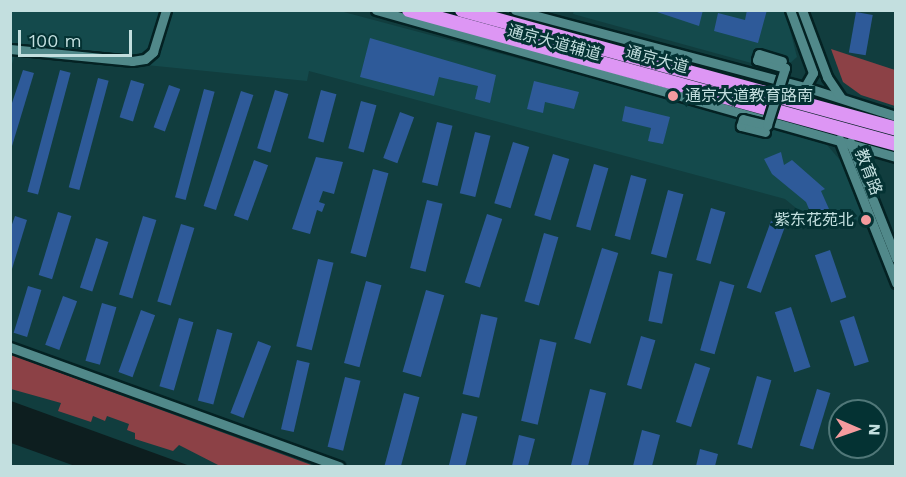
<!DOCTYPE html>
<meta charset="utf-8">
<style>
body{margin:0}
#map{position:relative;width:906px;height:477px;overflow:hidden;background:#113d3e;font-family:"Work Sans","Noto Sans SC",sans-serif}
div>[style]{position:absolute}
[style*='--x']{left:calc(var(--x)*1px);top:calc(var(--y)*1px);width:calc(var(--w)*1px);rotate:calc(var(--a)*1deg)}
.built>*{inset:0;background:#144a4c}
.green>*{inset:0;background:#8c4146}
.water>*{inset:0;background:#0d1e1f}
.building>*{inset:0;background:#2e5a99;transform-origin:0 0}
.roads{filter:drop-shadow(2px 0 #042223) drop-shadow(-2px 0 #042223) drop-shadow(0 2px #042223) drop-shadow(0 -2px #042223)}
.minor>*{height:9px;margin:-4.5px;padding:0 4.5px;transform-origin:4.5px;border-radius:4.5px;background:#51898a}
.highway>*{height:14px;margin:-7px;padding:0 7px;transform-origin:7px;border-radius:7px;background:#dd96f4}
.bridges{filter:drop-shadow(2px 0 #042223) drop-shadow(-2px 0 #042223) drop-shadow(0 2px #042223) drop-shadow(0 -2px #042223)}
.minor-bridge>*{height:9px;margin:-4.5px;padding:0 4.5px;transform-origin:4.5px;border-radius:4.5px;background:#51898a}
.dots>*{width:16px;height:16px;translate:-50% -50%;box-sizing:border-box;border:3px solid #043233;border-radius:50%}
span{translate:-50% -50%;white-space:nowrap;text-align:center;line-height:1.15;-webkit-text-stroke:6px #043233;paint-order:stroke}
.street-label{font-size:16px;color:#c3dfdf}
.poi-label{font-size:16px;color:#c3dfdf}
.left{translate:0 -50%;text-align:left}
.right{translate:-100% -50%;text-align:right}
.frame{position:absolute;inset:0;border:12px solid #c3dfdf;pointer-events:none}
.north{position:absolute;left:828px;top:399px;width:60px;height:60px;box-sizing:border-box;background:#043233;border:2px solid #507778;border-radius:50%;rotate:92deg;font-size:16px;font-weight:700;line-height:24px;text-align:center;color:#c3dfdf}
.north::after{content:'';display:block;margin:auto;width:21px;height:27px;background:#f59b9e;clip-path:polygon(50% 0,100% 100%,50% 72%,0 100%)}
.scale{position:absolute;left:18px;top:30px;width:114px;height:27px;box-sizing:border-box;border:3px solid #c3dfdf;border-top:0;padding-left:8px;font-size:18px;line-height:21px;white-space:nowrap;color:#c3dfdf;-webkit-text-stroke:4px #043233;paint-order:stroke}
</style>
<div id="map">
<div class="built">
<div style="clip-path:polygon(574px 10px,785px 11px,797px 57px,788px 65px,769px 68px,573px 14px)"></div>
<div style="clip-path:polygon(11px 11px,340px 11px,809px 136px,827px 145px,840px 160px,864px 218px,849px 224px,808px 218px,785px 199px,309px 71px,307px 81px,16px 52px,11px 67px)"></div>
</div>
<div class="green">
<div style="clip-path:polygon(831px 49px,895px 70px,895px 106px,861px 95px,843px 82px)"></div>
<div style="clip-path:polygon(10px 354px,90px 384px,314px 466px,220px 466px,179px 445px,173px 451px,135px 439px,135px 433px,127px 430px,129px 424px,107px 416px,105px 421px,93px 416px,91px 422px,58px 411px,61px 403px,11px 389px)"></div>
</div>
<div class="water">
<div style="clip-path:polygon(11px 401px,190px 466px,75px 466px,11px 443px)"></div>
</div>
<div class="building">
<div style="clip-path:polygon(651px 10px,703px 10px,699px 26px)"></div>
<div style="clip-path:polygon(747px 10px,767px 10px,758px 43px,714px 31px,718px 13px,745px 20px)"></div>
<div style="left:856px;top:12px;width:17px;height:41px;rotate:10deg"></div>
<div style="clip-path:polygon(370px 38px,496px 75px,490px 103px,475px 99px,478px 86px,439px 77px,434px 96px,360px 77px)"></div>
<div style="clip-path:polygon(23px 70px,34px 73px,12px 146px,10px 109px)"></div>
<div style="left:60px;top:70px;width:11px;height:126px;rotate:15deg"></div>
<div style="left:98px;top:78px;width:11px;height:113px;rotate:15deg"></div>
<div style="left:131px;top:80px;width:14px;height:39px;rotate:17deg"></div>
<div style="clip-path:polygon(534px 81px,579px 92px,574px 109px,545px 102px,543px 113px,527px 109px)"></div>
<div style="left:169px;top:85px;width:12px;height:45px;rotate:20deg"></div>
<div style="left:204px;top:89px;width:11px;height:112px;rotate:15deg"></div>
<div style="left:275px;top:90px;width:14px;height:61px;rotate:17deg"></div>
<div style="left:321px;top:90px;width:16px;height:50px;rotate:15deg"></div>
<div style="left:241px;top:91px;width:13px;height:121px;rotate:18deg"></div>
<div style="left:361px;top:101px;width:16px;height:49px;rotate:15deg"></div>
<div style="clip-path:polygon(625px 106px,670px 117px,663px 144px,648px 141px,651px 128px,622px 121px)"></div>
<div style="left:400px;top:112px;width:15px;height:49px;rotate:20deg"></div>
<div style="left:437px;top:122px;width:16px;height:62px;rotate:14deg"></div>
<div style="left:475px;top:132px;width:16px;height:63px;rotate:14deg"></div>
<div style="left:513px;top:142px;width:17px;height:64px;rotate:17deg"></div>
<div style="clip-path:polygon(781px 152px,784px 165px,792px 160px,825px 189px,821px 191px,829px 209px,812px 216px,806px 202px,772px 174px,764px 159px)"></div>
<div style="left:553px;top:154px;width:17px;height:64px;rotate:17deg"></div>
<div style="clip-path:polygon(316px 157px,343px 162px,334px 194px,323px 191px,319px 202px,325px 204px,322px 212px,317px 210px,310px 234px,292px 229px)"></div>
<div style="left:254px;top:160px;width:15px;height:59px;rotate:20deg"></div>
<div style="left:594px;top:164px;width:15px;height:65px;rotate:16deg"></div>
<div style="left:373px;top:169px;width:16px;height:87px;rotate:15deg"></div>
<div style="left:631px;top:175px;width:16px;height:63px;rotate:15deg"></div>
<div style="left:668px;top:190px;width:16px;height:66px;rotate:15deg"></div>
<div style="left:427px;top:200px;width:16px;height:70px;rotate:14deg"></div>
<div style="left:711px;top:208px;width:15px;height:54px;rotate:16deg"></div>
<div style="left:58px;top:212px;width:14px;height:66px;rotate:17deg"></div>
<div style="left:487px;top:214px;width:16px;height:72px;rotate:18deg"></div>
<div style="clip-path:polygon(15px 216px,27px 220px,12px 269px,10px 230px)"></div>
<div style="left:143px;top:216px;width:14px;height:82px;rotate:17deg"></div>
<div style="left:771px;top:221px;width:15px;height:71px;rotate:20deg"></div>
<div style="left:181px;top:224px;width:14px;height:81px;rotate:17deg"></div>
<div style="left:544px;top:233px;width:15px;height:71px;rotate:16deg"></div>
<div style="left:96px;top:238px;width:13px;height:52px;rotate:18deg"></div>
<div style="left:602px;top:248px;width:17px;height:95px;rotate:17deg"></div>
<div style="left:830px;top:250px;width:50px;height:16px;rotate:71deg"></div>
<div style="left:318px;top:259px;width:16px;height:90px;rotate:14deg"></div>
<div style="left:659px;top:271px;width:14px;height:51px;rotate:12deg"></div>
<div style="left:366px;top:281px;width:16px;height:85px;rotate:15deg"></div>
<div style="left:720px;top:281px;width:15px;height:72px;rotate:16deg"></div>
<div style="left:28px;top:286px;width:14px;height:49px;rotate:17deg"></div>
<div style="left:426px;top:290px;width:19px;height:85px;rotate:16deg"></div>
<div style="left:63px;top:296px;width:15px;height:52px;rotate:20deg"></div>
<div style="left:102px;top:303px;width:15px;height:60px;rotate:16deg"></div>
<div style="left:791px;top:307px;width:63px;height:17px;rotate:72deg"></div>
<div style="left:141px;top:310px;width:15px;height:66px;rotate:20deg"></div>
<div style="left:481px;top:314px;width:17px;height:82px;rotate:13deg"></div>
<div style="left:854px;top:316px;width:48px;height:15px;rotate:72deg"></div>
<div style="left:179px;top:318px;width:15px;height:71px;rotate:16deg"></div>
<div style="left:217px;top:329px;width:16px;height:74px;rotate:15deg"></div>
<div style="left:641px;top:336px;width:15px;height:51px;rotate:16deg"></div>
<div style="left:540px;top:339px;width:17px;height:84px;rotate:13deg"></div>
<div style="left:258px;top:341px;width:14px;height:77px;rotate:21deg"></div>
<div style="left:297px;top:360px;width:13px;height:71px;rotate:13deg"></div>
<div style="left:695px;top:363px;width:16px;height:62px;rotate:18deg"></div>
<div style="left:757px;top:376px;width:15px;height:71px;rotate:16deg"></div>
<div style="left:345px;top:377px;width:16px;height:72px;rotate:14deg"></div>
<div style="clip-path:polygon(590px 389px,606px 393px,588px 466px,577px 466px,571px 465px)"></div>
<div style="left:817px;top:389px;width:14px;height:59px;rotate:17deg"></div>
<div style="left:404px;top:393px;width:16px;height:75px;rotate:15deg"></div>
<div style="left:462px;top:413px;width:16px;height:55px;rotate:14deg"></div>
<div style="clip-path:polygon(642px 430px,660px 435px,652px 466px,633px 466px)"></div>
<div style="clip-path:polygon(519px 435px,535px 439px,528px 466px,512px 466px)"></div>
<div style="clip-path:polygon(700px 449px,718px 454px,715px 466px,696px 466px)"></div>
</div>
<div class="roads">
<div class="minor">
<div style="--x:376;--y:10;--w:540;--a:15.79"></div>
<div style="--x:515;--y:10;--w:300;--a:14.9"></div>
<div style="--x:805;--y:87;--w:96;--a:17.7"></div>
<div style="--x:790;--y:10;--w:67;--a:69.9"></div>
<div style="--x:813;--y:73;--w:16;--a:120"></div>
<div style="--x:802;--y:10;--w:72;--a:69.5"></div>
<div style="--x:827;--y:77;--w:25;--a:56"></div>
<div style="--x:10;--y:49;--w:123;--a:5.6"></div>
<div style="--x:132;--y:61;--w:13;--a:-9"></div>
<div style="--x:145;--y:59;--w:11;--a:-41"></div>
<div style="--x:153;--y:52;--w:44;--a:-72.8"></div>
<div style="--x:839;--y:139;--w:155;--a:68.4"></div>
<div style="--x:850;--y:142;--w:125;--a:68.4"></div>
<div style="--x:10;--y:347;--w:350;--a:19.9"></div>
</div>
<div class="highway">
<div style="--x:409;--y:10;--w:505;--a:15.38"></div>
<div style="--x:462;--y:10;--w:450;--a:15.3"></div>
</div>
</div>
<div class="bridges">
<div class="minor-bridge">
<div style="--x:765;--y:132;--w:25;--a:-166"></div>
<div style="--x:741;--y:126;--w:7;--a:-74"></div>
<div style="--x:743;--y:119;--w:25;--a:14"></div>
<div style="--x:767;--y:125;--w:60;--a:-72.5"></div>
<div style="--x:785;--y:68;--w:29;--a:-164"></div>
<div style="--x:757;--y:60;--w:6;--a:-72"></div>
<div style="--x:759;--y:54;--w:24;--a:17"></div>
</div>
</div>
<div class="dots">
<div style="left:673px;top:96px;background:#f59b9e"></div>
<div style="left:866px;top:220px;background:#f59b9e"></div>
</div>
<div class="street-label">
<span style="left:554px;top:43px;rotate:15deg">通京大道辅道</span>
<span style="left:657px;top:60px;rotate:15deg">通京大道</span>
<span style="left:868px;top:172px;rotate:69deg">教育路</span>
</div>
<div class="poi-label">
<span class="left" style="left:685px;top:96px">通京大道教育路南</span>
<span class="right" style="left:854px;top:220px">紫东花苑北</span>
</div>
<div class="frame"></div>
<div class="north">N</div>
<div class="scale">100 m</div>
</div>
